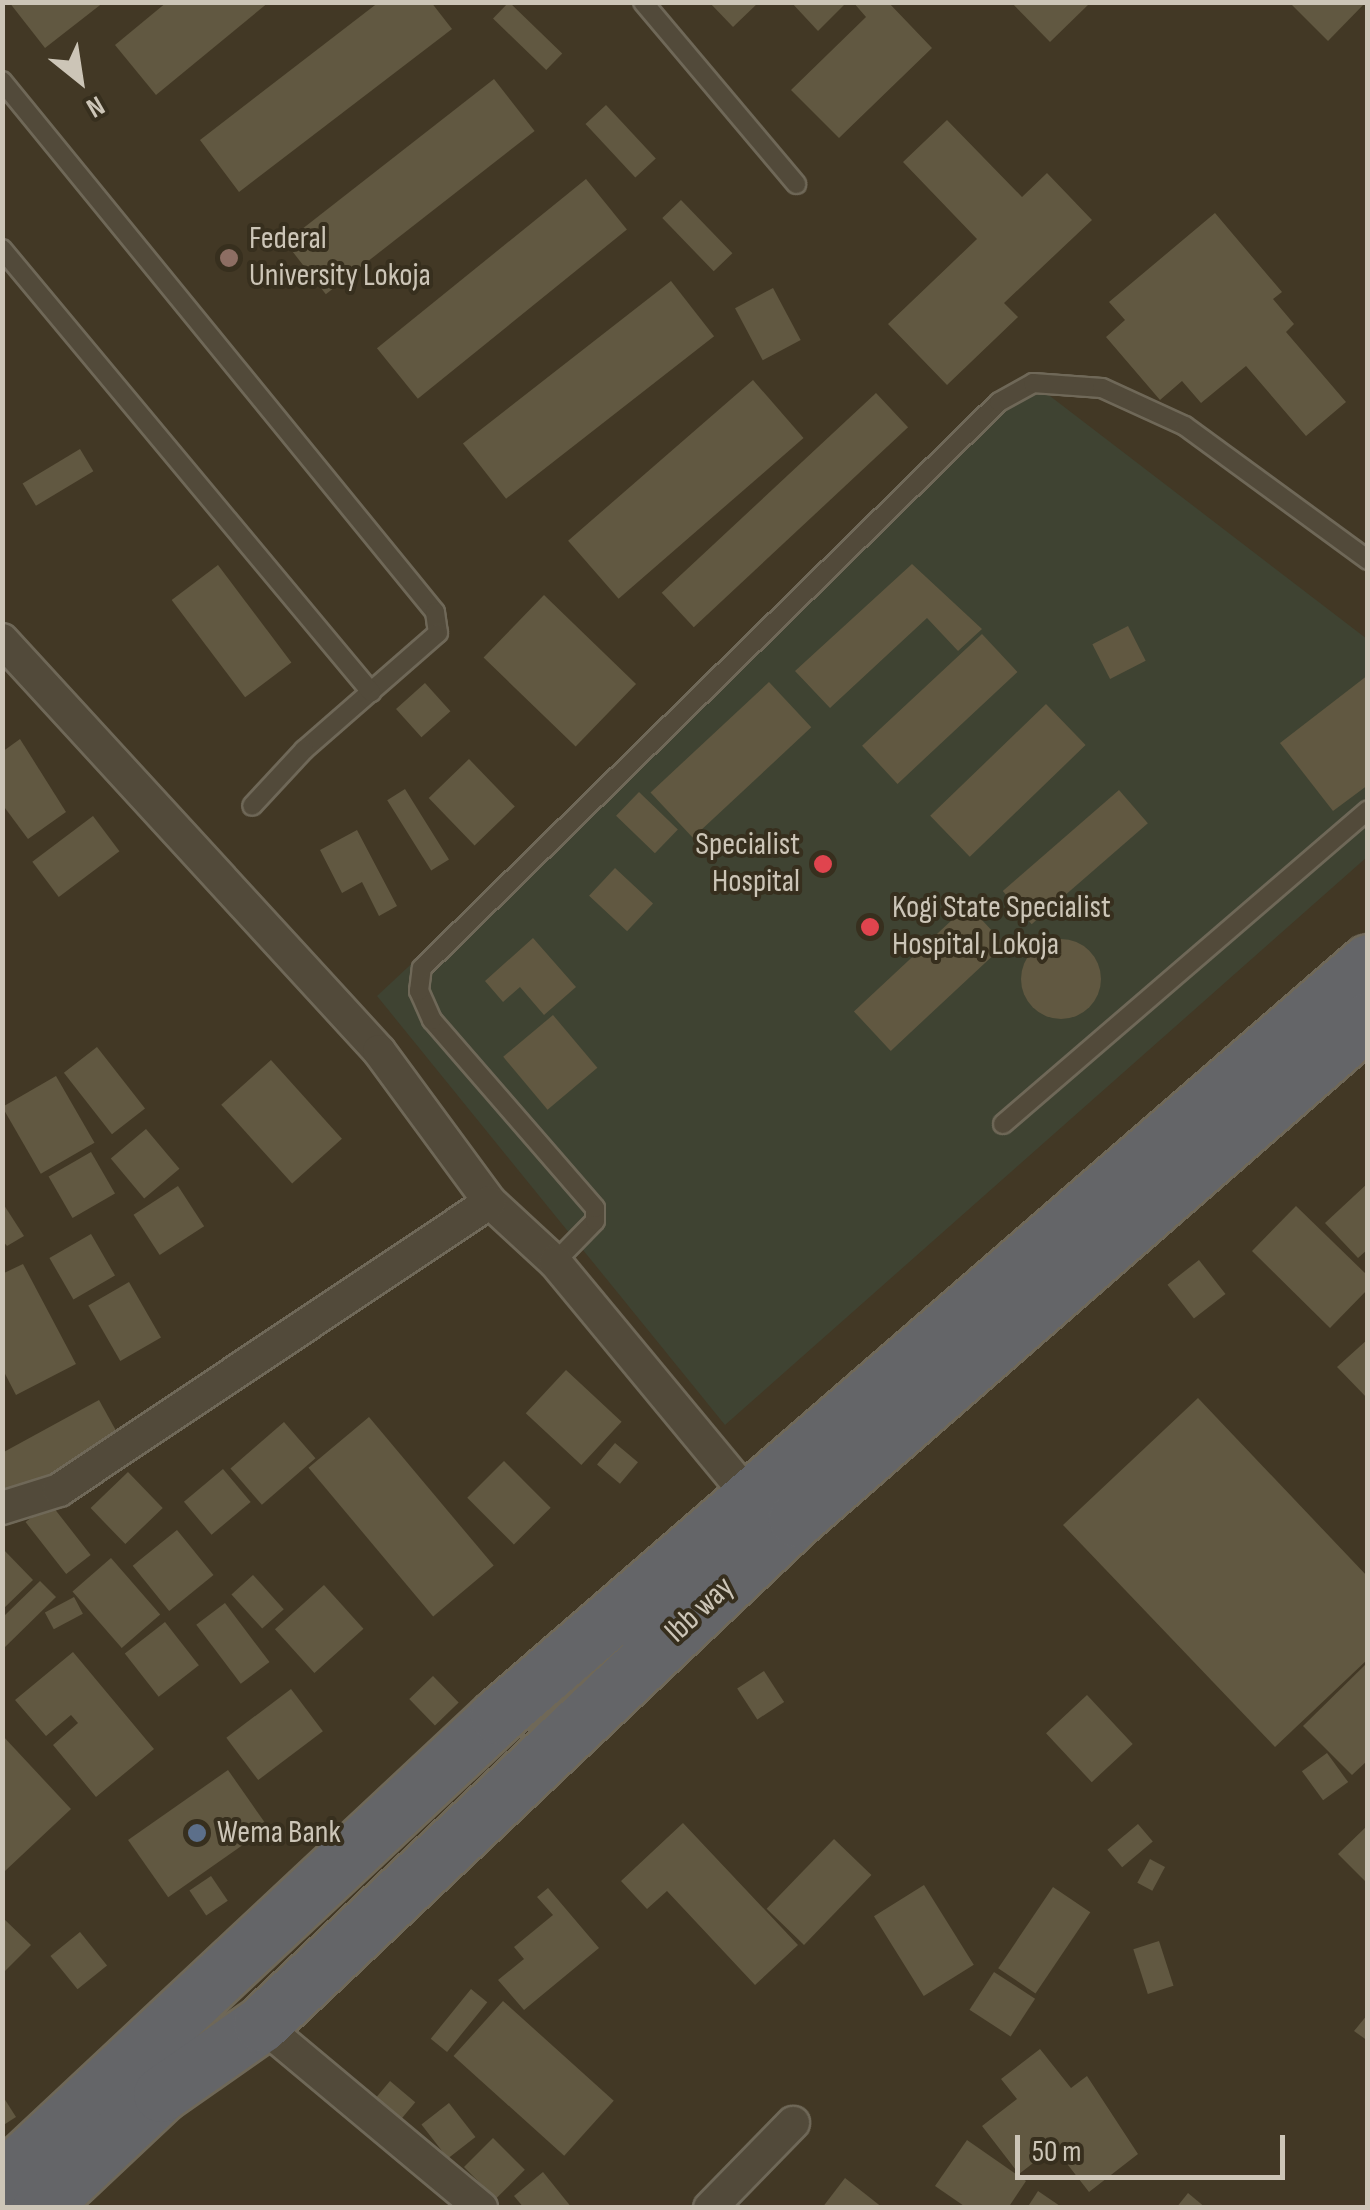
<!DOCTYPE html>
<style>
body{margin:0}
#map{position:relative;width:1370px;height:2210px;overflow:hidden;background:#423825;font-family:"Sofia Sans Condensed",sans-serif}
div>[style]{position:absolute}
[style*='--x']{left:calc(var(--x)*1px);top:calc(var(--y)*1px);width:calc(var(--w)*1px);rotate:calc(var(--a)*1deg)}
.medical>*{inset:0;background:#3f4332}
.building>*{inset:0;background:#615841;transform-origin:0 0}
.round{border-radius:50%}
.roads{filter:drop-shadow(2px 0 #6f6858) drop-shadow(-2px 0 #6f6858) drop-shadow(0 2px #6f6858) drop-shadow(0 -2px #6f6858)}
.service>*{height:18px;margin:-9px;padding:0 9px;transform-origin:9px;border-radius:9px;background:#524a3a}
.minor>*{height:32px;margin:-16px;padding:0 16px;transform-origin:16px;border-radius:16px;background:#524a3a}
.trunk>*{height:55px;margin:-27.5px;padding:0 27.5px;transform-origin:27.5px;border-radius:27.5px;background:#646568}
.dots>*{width:28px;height:28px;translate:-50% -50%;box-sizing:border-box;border:5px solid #372f1e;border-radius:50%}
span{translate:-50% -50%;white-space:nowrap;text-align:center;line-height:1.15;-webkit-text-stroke:8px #372f1e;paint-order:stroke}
.poi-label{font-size:32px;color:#ccc5b7}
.left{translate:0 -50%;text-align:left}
.right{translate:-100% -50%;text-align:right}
.street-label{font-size:32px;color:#ccc5b7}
.frame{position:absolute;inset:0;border:5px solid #ccc5b7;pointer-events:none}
.north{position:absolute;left:30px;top:30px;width:100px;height:100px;-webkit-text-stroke:8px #372f1e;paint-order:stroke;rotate:150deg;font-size:28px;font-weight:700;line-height:40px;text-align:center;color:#ccc5b7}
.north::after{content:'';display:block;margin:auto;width:35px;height:45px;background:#ccc5b7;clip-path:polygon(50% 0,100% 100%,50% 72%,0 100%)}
.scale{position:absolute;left:1015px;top:2135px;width:270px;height:45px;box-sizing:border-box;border:5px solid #ccc5b7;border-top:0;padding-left:12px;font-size:30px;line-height:35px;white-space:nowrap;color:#ccc5b7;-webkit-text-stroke:8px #372f1e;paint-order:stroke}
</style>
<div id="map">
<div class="medical">
<div style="clip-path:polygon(1033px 383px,1367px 639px,1367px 857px,725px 1425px,377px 996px)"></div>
</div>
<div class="building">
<div style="clip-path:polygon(9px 2px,104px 2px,45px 48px)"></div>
<div style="clip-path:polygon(167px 2px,269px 2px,156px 95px,115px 45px)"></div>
<div style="clip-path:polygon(379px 2px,431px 2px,452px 29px,239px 192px,200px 140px)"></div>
<div style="left:509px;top:2px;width:74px;height:23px;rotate:44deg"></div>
<div style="clip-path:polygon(709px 2px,759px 2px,733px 27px)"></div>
<div style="clip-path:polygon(791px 2px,847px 2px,818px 31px)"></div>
<div style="clip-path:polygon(853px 2px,888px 2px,932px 48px,839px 138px,791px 90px,866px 17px)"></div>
<div style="clip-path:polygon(1011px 2px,1091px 2px,1050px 42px)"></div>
<div style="clip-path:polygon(1289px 2px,1366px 2px,1328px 41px)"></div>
<div style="left:494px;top:79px;width:66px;height:265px;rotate:52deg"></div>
<div style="left:606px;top:105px;width:73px;height:28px;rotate:47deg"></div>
<div style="clip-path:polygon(947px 120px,1022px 197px,1047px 173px,1092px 220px,1004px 303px,1018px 317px,947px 385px,888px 324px,977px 239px,903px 162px)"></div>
<div style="left:586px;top:179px;width:65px;height:269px;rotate:51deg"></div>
<div style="left:681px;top:200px;width:74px;height:26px;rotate:46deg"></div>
<div style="clip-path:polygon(1215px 213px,1282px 292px,1273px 299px,1294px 324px,1286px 332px,1346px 402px,1306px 436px,1246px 366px,1201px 403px,1182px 381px,1160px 400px,1106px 337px,1125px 320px,1109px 302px)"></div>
<div style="left:671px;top:281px;width:70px;height:264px;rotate:52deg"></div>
<div style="left:773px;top:288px;width:59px;height:43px;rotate:62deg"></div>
<div style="left:753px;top:380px;width:77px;height:245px;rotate:49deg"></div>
<div style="left:876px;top:393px;width:47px;height:293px;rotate:47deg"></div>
<div style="left:80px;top:449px;width:26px;height:67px;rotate:59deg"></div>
<div style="clip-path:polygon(912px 564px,982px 629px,958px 651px,927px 618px,830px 708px,795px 671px)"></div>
<div style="left:218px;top:565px;width:122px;height:58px;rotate:53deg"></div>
<div style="left:544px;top:595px;width:128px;height:87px;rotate:44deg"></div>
<div style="left:1128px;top:626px;width:39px;height:40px;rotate:63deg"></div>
<div style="left:982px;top:634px;width:52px;height:164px;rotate:47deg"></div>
<div style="clip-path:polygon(1368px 675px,1368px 785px,1333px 811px,1280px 743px)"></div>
<div style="left:769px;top:682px;width:62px;height:162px;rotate:47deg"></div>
<div style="left:425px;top:683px;width:38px;height:39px;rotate:48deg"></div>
<div style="left:1046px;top:704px;width:57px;height:161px;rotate:46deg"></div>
<div style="clip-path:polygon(20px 739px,66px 812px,28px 839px,2px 804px,2px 752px)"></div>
<div style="left:469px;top:759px;width:66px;height:56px;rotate:46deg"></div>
<div style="left:405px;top:789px;width:83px;height:21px;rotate:58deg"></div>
<div style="left:1119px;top:790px;width:44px;height:154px;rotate:49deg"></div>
<div style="left:639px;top:792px;width:54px;height:33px;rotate:44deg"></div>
<div style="left:93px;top:816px;width:44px;height:76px;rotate:53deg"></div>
<div style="clip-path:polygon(357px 830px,397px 906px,379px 916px,362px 882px,342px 893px,320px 850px)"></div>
<div style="left:615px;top:868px;width:52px;height:38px;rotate:43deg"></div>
<div style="left:968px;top:905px;width:54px;height:156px;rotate:47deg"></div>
<div style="clip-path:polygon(533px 938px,576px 987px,544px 1015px,520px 987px,503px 1002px,485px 981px)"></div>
<div class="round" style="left:1021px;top:939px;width:80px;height:80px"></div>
<div style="left:553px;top:1015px;width:69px;height:65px;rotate:50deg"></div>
<div style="left:97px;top:1047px;width:78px;height:42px;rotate:52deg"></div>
<div style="left:271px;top:1060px;width:106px;height:67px;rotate:48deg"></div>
<div style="left:56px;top:1076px;width:77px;height:62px;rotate:60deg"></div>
<div style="left:146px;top:1129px;width:52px;height:46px;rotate:50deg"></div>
<div style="left:91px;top:1152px;width:48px;height:49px;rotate:60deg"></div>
<div style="clip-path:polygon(1368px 1183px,1368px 1249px,1358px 1258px,1325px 1223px)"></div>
<div style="left:178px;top:1186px;width:48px;height:53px;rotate:57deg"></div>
<div style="clip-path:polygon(2px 1202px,24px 1236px,7px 1246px,2px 1240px)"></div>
<div style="clip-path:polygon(1296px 1206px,1368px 1276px,1368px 1289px,1330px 1328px,1252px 1251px)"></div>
<div style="left:91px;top:1234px;width:48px;height:48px;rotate:60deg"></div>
<div style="left:1199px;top:1260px;width:43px;height:40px;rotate:52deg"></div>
<div style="clip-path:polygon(23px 1264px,76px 1364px,16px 1395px,2px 1368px,2px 1274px)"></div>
<div style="left:129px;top:1282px;width:64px;height:47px;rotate:60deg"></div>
<div style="clip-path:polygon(1368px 1339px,1368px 1399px,1337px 1367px)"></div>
<div style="left:566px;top:1370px;width:76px;height:59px;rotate:43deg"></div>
<div style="clip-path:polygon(1198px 1398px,1368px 1577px,1368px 1659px,1275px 1747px,1063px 1525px)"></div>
<div style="clip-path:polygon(99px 1400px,119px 1436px,2px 1500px,2px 1453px)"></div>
<div style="left:369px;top:1417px;width:194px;height:79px;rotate:50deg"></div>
<div style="left:284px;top:1422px;width:48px;height:71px;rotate:49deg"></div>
<div style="left:615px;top:1443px;width:30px;height:28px;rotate:40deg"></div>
<div style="left:504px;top:1461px;width:66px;height:52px;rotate:45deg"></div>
<div style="left:223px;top:1469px;width:43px;height:51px;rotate:50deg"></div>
<div style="left:128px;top:1472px;width:50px;height:52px;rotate:46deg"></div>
<div style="left:50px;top:1503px;width:66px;height:31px;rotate:52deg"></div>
<div style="left:177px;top:1530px;width:58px;height:57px;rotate:51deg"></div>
<div style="clip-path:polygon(2px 1548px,33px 1580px,2px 1610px)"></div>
<div style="left:111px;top:1558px;width:75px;height:51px;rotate:49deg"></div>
<div style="left:253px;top:1575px;width:46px;height:29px;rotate:48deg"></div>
<div style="clip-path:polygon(40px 1581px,56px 1597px,2px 1650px,2px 1618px)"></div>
<div style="left:324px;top:1585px;width:59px;height:66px;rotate:48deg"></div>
<div style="left:74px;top:1597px;width:19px;height:33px;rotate:62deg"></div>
<div style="left:225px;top:1603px;width:74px;height:36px;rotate:53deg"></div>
<div style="left:165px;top:1622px;width:55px;height:51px;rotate:52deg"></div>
<div style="clip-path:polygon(73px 1652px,154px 1749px,96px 1797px,53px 1745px,78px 1723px,71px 1715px,46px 1736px,15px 1700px)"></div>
<div style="clip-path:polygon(1368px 1662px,1368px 1760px,1352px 1775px,1303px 1726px)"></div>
<div style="left:764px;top:1671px;width:37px;height:32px;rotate:57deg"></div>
<div style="left:433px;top:1676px;width:37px;height:33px;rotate:46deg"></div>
<div style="left:291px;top:1689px;width:53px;height:81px;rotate:53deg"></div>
<div style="left:1087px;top:1695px;width:67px;height:56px;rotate:47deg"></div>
<div style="clip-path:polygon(2px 1735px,71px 1809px,5px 1871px,2px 1868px)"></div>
<div style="left:1327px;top:1753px;width:36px;height:31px;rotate:54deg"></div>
<div style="left:228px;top:1770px;width:70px;height:122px;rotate:55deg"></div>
<div style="clip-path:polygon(683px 1823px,798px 1945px,755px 1985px,667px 1891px,647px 1909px,621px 1881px)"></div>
<div style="left:1138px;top:1824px;width:23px;height:40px;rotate:50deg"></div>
<div style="clip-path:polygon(1368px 1825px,1368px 1884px,1338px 1854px)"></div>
<div style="left:834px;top:1839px;width:52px;height:97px;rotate:44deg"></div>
<div style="left:1150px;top:1859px;width:17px;height:27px;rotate:28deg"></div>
<div style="left:211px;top:1876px;width:30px;height:26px;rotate:56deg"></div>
<div style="left:924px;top:1885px;width:94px;height:59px;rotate:58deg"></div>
<div style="left:1053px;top:1887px;width:45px;height:98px;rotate:34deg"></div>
<div style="clip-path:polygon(548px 1888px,599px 1948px,524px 2010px,498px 1980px,524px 1959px,514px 1947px,553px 1915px,537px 1897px)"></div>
<div style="clip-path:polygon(2px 1917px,31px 1945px,2px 1974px)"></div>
<div style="left:80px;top:1932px;width:43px;height:38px;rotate:51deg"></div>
<div style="left:1159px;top:1941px;width:47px;height:27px;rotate:72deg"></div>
<div style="left:994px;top:1972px;width:49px;height:45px;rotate:33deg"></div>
<div style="left:471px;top:1989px;width:21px;height:64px;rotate:39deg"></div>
<div style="left:503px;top:2001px;width:149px;height:74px;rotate:42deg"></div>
<div style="clip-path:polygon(1368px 2014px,1368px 2041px,1354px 2031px)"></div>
<div style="clip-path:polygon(1040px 2049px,1071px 2088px,1087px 2076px,1138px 2154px,1089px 2192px,1054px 2147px,1019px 2174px,982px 2126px,1017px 2099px,1001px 2079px)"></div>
<div style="left:390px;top:2081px;width:33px;height:31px;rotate:40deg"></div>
<div style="clip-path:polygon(2px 2095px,16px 2117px,2px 2126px)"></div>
<div style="left:449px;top:2103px;width:43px;height:35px;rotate:52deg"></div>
<div style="left:493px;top:2138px;width:45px;height:41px;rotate:45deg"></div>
<div style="clip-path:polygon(967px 2140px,1026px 2181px,1008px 2208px,967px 2208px,935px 2186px)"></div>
<div style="clip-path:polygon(543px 2172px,572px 2208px,524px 2208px,514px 2196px)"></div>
<div style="clip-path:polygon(845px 2178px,883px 2208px,822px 2208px)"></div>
<div style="clip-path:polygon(1038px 2191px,1063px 2208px,1027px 2208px)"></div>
<div style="clip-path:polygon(1188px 2193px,1206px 2208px,1176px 2208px)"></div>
</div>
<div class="roads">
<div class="service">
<div style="--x:643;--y:2;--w:238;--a:49.9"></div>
<div style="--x:2;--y:81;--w:685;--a:50.8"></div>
<div style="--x:435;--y:612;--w:21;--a:82"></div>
<div style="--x:438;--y:633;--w:178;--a:138.9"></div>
<div style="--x:304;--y:750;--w:76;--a:132.9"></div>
<div style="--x:2;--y:249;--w:577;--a:50.21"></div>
<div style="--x:1003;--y:1124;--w:481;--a:-40.7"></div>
<div style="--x:555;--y:1262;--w:57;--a:-45.7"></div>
<div style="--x:595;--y:1221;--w:13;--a:-90"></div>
<div style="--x:595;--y:1208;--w:249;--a:-130.9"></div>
<div style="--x:432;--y:1020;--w:32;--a:-114"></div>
<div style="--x:419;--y:991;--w:23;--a:-83"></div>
<div style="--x:422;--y:968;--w:808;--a:-44.45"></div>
<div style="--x:999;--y:402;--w:39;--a:-29"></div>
<div style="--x:1033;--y:383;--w:69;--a:4.1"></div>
<div style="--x:1102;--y:388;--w:91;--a:24.6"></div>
<div style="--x:1185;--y:426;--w:227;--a:36.2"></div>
</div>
<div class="minor">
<div style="--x:2;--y:640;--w:558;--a:47.47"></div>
<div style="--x:379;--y:1051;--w:187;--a:53.7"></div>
<div style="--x:490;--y:1202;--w:88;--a:42.7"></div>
<div style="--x:555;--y:1262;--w:303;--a:50.4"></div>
<div style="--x:2;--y:1508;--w:60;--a:-17.5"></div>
<div style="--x:59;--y:1490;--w:518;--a:-33.75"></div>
<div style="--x:261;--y:2024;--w:287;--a:39.9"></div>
<div style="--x:710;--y:2208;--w:119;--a:-45.7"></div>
</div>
<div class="trunk">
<div style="--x:2;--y:2180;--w:679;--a:-43.09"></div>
<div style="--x:498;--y:1716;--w:1151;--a:-40.91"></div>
<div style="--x:40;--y:2208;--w:166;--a:-43.3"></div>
<div style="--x:161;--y:2094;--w:122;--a:-35"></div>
<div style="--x:261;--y:2024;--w:736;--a:-43.35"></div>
<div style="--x:796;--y:1519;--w:759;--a:-41.1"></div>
</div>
</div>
<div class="dots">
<div style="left:229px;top:258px;background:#8d6e63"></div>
<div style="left:823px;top:864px;background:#e0444e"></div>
<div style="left:870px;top:927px;background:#e0444e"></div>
<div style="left:197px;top:1833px;background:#5c6f8a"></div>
</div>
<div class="poi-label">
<span class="left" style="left:249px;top:258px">Federal<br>University Lokoja</span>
<span class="right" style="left:800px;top:864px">Specialist<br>Hospital</span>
<span class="left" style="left:892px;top:927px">Kogi State Specialist<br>Hospital, Lokoja</span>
<span class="left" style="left:217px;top:1833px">Wema Bank</span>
</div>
<div class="street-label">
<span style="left:700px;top:1610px;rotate:-43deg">Ibb way</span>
</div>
<div class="frame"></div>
<div class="north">N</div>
<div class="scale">50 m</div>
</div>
